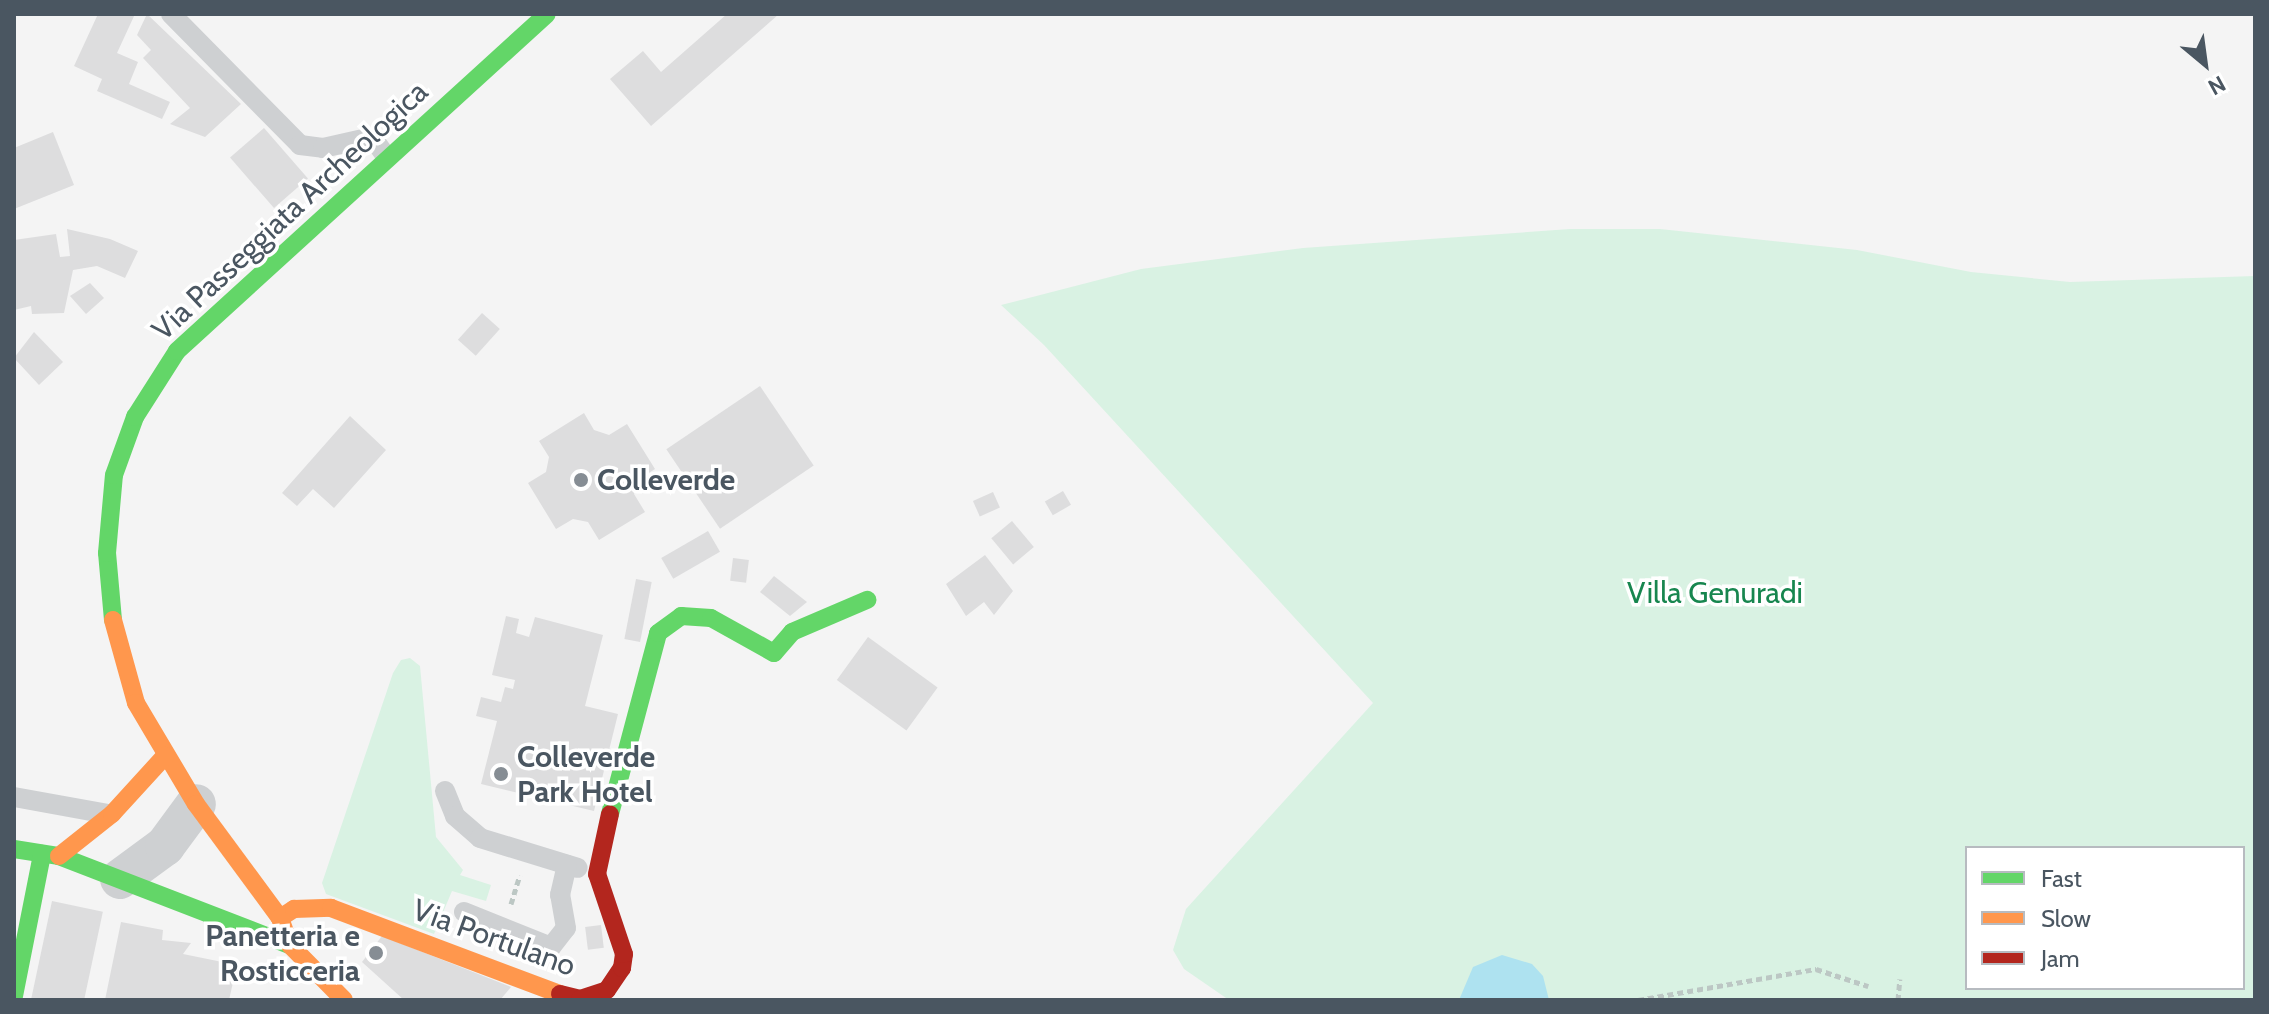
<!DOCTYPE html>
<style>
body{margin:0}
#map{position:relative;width:2269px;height:1014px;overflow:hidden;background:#f4f4f4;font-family:Cabin,sans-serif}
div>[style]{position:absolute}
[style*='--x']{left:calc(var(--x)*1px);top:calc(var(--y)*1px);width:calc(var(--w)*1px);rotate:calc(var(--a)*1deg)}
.green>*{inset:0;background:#d9f2e3}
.water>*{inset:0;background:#aee2f0}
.building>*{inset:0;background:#ddddde;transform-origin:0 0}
.path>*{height:5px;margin-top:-2.5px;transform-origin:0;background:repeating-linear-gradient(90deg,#bcc7c4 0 6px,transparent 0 10px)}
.lane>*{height:20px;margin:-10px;padding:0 10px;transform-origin:10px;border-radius:10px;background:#ced0d2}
.street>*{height:40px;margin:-20px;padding:0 20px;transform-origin:20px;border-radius:20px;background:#ced0d2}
.fast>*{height:18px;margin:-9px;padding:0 9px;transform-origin:9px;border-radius:9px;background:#63d668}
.slow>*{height:18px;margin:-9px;padding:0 9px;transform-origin:9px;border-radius:9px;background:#ff974d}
.jam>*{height:18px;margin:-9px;padding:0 9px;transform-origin:9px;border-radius:9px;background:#b3261e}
.dots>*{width:22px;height:22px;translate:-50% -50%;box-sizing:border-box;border:4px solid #fff;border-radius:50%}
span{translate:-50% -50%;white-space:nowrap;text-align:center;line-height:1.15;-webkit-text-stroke:7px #fff;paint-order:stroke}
.street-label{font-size:30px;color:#4a5661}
.poi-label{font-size:30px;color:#4a5661;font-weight:700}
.left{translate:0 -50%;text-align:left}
.right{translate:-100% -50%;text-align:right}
.park-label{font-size:30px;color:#17864f}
.frame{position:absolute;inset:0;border:16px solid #4a5661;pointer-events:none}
.legend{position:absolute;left:1965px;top:846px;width:280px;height:144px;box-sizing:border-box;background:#fff;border:2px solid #b7bbc0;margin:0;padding:10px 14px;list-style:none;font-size:24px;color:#4a5661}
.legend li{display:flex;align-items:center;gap:16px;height:40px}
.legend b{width:40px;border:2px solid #b7bbc0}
.north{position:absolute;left:2165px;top:24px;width:80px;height:80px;-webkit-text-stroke:6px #fff;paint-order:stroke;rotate:151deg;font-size:22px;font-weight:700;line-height:32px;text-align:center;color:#4a5661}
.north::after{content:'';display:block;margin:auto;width:28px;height:36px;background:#4a5661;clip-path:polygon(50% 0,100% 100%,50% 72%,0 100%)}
</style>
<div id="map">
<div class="green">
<div style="clip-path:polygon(evenodd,1570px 229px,1660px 229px,1857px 250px,1971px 272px,2070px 282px,2255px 276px,2255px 1000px,1229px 1000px,1184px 969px,1173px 950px,1186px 909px,1373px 703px,1044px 345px,1001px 305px,1141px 269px,1303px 248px,1570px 229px,1967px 848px,2243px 848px,2243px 988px,1967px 988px,1967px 848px)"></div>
<div style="clip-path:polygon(410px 658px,420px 666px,436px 837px,463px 870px,460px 875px,491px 885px,486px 901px,452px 891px,434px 934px,326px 894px,322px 883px,393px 673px,401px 660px)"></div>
</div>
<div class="water">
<div style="clip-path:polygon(1502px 955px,1532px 964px,1543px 976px,1549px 1000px,1459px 1000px,1473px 967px)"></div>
</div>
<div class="building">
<div style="clip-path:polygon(98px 14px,135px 14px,117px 53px,138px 62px,129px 84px,170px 102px,162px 119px,97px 91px,102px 79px,74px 66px)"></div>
<div style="clip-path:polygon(147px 14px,241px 104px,205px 137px,170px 124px,190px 108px,143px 58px,151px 50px,137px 35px)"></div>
<div style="clip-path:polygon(727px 14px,779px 14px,651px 126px,610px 79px,643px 51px,661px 72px)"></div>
<div style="left:264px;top:128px;width:67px;height:45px;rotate:49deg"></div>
<div style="clip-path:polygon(53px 132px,74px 185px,14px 209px,14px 148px)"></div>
<div style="clip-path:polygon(67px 229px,110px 239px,138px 251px,125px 278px,97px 266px,73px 270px,64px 313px,32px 314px,31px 306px,14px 310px,14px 240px,56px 234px,60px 257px,70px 256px)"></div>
<div style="clip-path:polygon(90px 283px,104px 298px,86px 314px,70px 296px)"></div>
<div style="left:482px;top:313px;width:24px;height:36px;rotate:42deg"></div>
<div style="clip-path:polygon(34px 332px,63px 362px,39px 385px,14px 358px)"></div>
<div style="left:760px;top:386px;width:96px;height:113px;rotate:56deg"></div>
<div style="clip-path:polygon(584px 413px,594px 430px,609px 435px,627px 424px,655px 469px,636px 481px,634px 494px,645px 512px,599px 540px,588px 522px,573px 519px,556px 529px,528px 483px,546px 472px,549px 457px,539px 441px)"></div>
<div style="clip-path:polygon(350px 416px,386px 450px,334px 508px,313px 489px,297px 506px,282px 493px)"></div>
<div style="left:1063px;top:491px;width:16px;height:21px;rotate:60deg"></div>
<div style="left:993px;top:492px;width:17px;height:22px;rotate:66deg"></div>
<div style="left:1012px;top:521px;width:34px;height:27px;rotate:50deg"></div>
<div style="left:708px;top:531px;width:24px;height:54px;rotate:60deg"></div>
<div style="clip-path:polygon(985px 555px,1013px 591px,994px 615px,984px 602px,966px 616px,946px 584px)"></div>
<div style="left:733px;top:558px;width:16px;height:23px;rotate:7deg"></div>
<div style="clip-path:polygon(774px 576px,807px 602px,790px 616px,760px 592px)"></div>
<div style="left:636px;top:579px;width:16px;height:61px;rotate:11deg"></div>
<div style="clip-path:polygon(506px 616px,519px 619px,516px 633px,529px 637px,535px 617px,603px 635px,585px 706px,618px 714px,594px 811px,481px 784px,497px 721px,476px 716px,481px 697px,501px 702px,505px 687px,513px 689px,515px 680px,492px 675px)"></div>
<div style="left:868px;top:637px;width:86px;height:53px;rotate:36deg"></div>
<div style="left:52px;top:901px;width:52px;height:101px;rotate:12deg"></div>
<div style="clip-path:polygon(121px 922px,163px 930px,162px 940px,191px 943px,183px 954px,237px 965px,229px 1000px,105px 1000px)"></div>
<div style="left:601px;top:925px;width:23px;height:16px;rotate:83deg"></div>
<div style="clip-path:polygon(382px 936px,511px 987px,500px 1000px,404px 1000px,362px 962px)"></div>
</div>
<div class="path">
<div style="--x:511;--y:904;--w:30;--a:-73"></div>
<div style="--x:1638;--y:1000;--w:181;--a:-9.9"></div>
<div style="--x:1816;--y:969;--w:55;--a:18.1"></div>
<div style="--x:1898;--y:1000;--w:21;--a:-85"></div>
</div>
<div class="lane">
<div style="--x:171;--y:14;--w:184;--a:45.4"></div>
<div style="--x:300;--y:145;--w:23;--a:7"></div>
<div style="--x:323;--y:148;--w:50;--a:-12.7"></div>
<div style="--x:372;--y:137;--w:24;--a:54"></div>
<div style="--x:445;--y:791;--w:27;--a:68"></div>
<div style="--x:455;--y:816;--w:33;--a:41"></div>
<div style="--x:480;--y:838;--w:102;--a:17"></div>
<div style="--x:14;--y:797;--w:96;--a:10.3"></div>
<div style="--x:464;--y:912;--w:94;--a:21.9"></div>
<div style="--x:551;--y:947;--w:24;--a:-52"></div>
<div style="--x:566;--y:928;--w:34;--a:-100"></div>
<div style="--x:560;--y:895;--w:31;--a:-77"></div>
</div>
<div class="street">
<div style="--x:120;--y:879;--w:56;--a:-36.3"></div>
<div style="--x:165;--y:846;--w:52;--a:-53.6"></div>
</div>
<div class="fast">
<div style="--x:113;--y:620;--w:67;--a:-95.1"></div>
<div style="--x:107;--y:553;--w:78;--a:-84.9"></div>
<div style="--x:114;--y:475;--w:62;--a:-70.1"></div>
<div style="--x:135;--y:417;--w:78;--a:-57.5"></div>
<div style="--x:177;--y:351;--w:500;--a:-42.33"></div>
<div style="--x:610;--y:814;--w:187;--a:-75.1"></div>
<div style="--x:658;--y:633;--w:29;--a:-36"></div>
<div style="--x:681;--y:616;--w:30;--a:4"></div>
<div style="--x:711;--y:618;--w:72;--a:29.1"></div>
<div style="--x:774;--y:653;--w:28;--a:-49"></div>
<div style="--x:792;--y:632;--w:82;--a:-23.1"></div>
<div style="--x:14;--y:849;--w:46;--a:8.8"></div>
<div style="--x:59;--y:856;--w:248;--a:21.1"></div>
<div style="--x:14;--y:996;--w:145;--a:-78.8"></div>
</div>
<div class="slow">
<div style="--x:113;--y:620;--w:86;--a:74.5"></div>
<div style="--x:136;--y:703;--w:117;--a:59.3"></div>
<div style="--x:196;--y:804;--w:142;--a:53.6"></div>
<div style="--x:280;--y:918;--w:29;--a:70"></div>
<div style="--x:290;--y:945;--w:77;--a:45.5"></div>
<div style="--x:59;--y:856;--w:68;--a:-38.4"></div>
<div style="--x:112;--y:814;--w:79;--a:-47.6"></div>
<div style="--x:280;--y:918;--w:17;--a:-33"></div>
<div style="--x:294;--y:909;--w:37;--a:-2"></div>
<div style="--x:331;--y:908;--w:245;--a:20.6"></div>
</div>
<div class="jam">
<div style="--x:560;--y:994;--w:21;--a:14"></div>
<div style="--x:580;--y:999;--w:28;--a:-18"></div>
<div style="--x:607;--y:990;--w:27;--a:-56"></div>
<div style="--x:622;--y:968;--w:14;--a:-82"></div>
<div style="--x:624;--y:954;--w:84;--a:-108.6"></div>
<div style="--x:597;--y:874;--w:61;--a:-77.8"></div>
</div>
<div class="dots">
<div style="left:581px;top:480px;background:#868d94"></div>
<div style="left:501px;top:774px;background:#868d94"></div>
<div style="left:376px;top:953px;background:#868d94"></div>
</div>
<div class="street-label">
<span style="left:290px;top:211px;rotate:-43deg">Via Passeggiata Archeologica</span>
<span style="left:494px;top:938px;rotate:20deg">Via Portulano</span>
</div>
<div class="poi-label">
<span class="left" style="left:597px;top:480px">Colleverde</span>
<span class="left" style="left:517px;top:774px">Colleverde<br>Park Hotel</span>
<span class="right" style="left:360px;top:953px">Panetteria e<br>Rosticceria</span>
</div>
<div class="park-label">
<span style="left:1715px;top:593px">Villa Genuradi</span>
</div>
<div class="frame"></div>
<ul class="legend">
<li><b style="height:10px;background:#63d668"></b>Fast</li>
<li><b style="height:10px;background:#ff974d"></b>Slow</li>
<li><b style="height:10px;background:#b3261e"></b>Jam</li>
</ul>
<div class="north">N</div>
</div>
